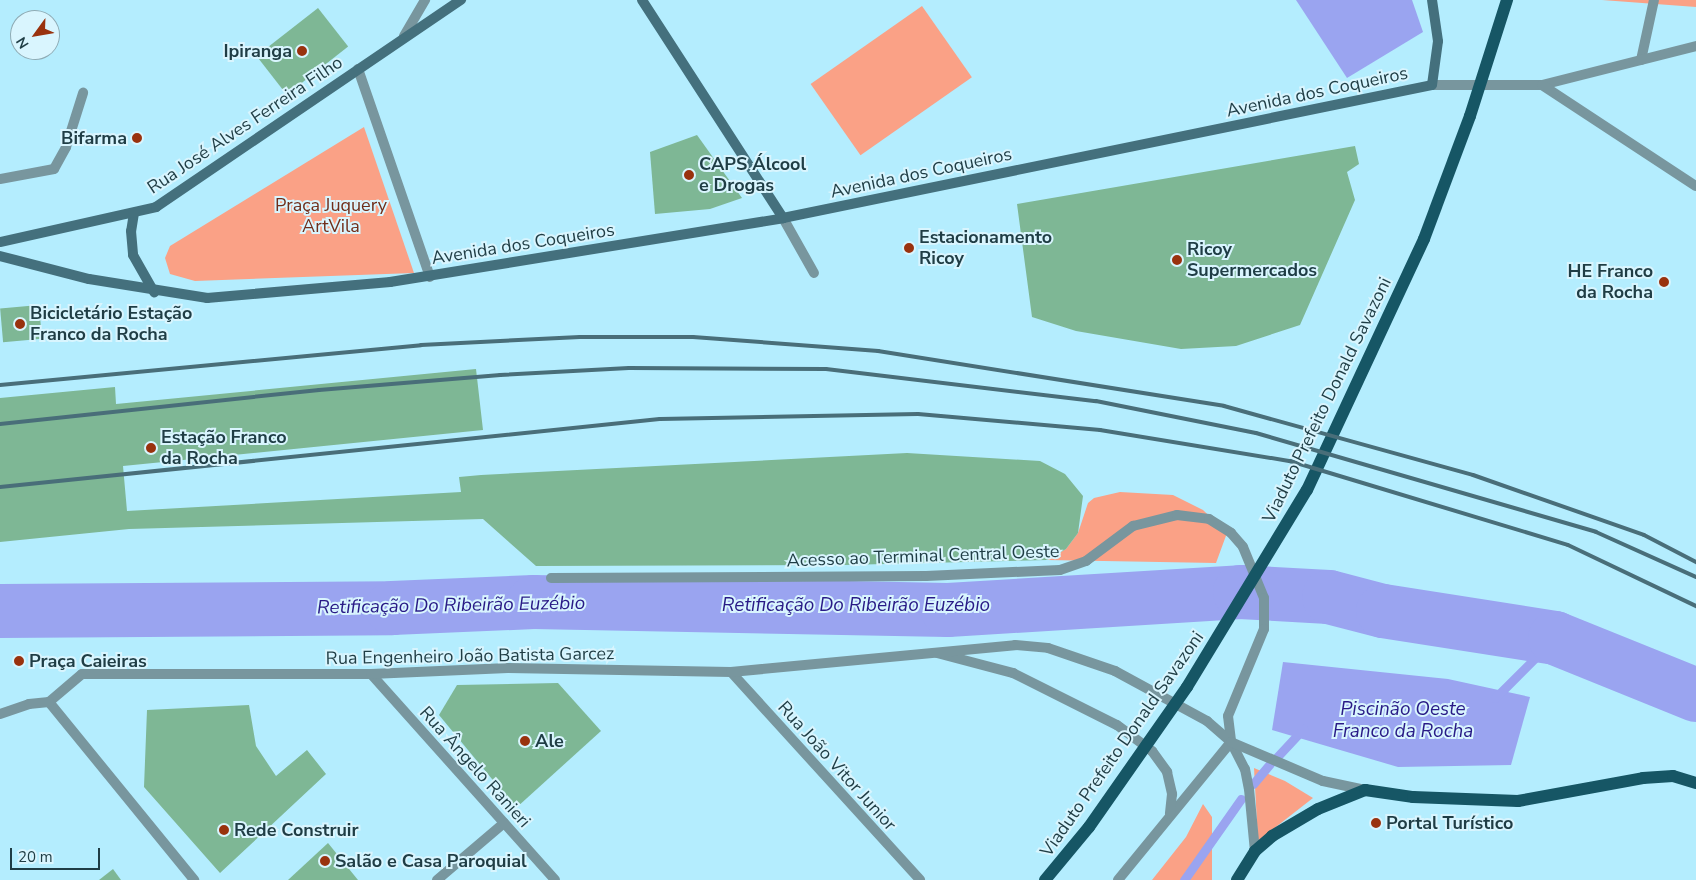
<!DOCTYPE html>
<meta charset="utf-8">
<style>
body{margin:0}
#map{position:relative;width:1696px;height:880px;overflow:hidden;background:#b4edfe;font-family:"Nunito Sans",sans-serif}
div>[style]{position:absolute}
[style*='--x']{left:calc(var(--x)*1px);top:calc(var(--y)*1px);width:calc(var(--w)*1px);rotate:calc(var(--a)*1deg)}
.green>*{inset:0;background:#faa186;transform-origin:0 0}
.water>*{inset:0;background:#9aa4f0}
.stream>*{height:9px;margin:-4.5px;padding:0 4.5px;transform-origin:4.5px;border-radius:4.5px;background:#9aa4f0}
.river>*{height:54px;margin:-27px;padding:0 27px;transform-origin:27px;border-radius:27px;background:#9aa4f0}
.building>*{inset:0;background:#7eb795;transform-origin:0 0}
.service>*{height:10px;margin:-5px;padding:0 5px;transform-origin:5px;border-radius:5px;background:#78969e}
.pedestrian>*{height:10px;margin:-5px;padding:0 5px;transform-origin:5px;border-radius:5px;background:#78969e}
.minor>*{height:10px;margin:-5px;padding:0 5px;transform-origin:5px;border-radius:5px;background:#78969e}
.tertiary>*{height:10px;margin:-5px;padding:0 5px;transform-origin:5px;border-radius:5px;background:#78969e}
.secondary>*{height:10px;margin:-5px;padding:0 5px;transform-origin:5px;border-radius:5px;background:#44707d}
.primary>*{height:12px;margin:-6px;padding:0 6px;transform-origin:6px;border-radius:6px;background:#165665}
.rail>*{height:4px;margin:-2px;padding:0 2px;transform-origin:2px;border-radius:2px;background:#496e79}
.dots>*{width:14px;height:14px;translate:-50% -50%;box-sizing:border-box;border:2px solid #d9f5fe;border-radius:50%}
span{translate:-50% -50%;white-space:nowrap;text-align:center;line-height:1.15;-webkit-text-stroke:4px #d9f5fe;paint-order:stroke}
.poi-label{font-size:18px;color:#1f3d45;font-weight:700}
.right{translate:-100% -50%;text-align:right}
.left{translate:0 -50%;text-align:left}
.street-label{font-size:18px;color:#1f3d45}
.park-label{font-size:18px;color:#702d19}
.water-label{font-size:19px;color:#281a86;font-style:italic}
.north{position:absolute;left:10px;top:10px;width:50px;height:50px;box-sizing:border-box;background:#d9f5fe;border:1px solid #8fabb4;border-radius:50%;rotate:238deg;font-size:14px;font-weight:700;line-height:20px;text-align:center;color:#1f3d45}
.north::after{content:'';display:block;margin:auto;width:18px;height:22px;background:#99320e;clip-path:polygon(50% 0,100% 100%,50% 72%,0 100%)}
.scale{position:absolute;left:10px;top:848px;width:90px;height:22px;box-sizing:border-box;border:2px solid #1f3d45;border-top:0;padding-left:6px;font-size:15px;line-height:18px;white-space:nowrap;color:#1f3d45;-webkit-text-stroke:4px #d9f5fe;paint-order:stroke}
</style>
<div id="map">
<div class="green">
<div style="clip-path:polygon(1602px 0,1696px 0,1696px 7px)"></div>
<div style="left:922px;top:6px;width:87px;height:136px;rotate:55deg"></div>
<div style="clip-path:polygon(364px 127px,414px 273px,195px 281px,170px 274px,165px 258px,170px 246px)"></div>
<div style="clip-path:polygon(1120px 492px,1173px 495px,1203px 510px,1227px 533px,1216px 563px,1047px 560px,1066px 549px,1078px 533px,1088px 503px,1094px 498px)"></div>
<div style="clip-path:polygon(1254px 768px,1285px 781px,1313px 798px,1258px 841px)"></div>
<div style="clip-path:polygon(1203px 804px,1212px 817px,1212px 880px,1152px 880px,1186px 837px)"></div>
</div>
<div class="water">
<div style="clip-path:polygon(1296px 0,1412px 0,1423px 32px,1347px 78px)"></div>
<div style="clip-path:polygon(1283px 662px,1448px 679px,1530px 697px,1511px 765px,1398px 767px,1272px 730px)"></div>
</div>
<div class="stream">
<div style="--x:1495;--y:698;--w:85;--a:-45"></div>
<div style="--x:1276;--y:758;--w:40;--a:-47"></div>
<div style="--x:1253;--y:784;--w:26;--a:-50"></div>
<div style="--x:1184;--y:880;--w:99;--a:-54.9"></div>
</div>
<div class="river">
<div style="--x:0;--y:611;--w:392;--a:-0.4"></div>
<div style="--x:392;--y:608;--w:142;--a:-2.4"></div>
<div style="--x:534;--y:602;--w:414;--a:1.1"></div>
<div style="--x:948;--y:610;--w:293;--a:-3.5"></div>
<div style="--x:1240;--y:592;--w:89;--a:3.2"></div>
<div style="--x:1329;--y:597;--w:56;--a:14.5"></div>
<div style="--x:1383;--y:611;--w:174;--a:8.9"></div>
<div style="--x:1555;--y:638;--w:152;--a:22"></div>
</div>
<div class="building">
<div style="left:318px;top:8px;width:49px;height:78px;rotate:52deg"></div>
<div style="clip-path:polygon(697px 135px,742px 198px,710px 209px,655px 214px,650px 152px)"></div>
<div style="clip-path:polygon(1355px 146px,1359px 164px,1347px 172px,1355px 200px,1300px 325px,1236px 346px,1181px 349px,1076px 331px,1032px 317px,1017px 204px)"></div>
<div style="left:39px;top:305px;width:34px;height:39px;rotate:85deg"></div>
<div style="clip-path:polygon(476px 369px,483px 430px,123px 466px,127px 511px,461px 492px,459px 477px,481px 475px,907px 453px,1040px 461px,1065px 474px,1083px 496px,1078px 533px,1066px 549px,1047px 560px,844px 565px,536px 566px,483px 519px,129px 529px,0 542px,0 398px,115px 387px,116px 404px)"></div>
<div style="clip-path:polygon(558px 683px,601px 731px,516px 808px,439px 715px,457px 685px)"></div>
<div style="clip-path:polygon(249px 705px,256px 746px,276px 776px,307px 750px,326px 774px,220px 873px,144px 787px,147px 710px)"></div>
<div style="clip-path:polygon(328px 843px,358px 880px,288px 880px)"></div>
<div style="clip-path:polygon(113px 869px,121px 880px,99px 880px)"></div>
</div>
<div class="service">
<div style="--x:783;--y:218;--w:63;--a:60.6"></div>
<div style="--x:551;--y:578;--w:375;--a:-0.3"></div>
<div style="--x:926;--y:576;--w:134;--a:-2.6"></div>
<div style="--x:1060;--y:570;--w:28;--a:-19"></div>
<div style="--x:1086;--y:561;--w:59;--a:-36.7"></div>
<div style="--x:1133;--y:526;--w:45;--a:-14"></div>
<div style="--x:1177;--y:515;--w:32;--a:7"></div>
<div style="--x:1209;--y:519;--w:26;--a:32"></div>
<div style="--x:1231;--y:533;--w:18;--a:49"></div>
<div style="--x:1243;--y:547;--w:55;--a:67.6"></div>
<div style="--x:1264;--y:598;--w:31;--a:90"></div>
<div style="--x:1264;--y:629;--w:94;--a:112.5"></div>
<div style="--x:1228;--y:716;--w:26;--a:83"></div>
<div style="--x:1231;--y:742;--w:30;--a:63"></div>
<div style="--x:1245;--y:769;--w:20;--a:79"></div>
<div style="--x:1249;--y:789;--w:62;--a:84.5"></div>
<div style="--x:437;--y:880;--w:88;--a:-40.4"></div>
<div style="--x:1118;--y:880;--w:178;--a:-50.7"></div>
</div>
<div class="pedestrian">
<div style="--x:1641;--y:60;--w:61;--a:-77.8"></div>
</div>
<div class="minor">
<div style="--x:358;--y:69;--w:220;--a:70.9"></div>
<div style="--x:1432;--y:85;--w:110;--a:0"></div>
<div style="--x:1542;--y:85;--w:159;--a:-14.2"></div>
<div style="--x:1542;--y:85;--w:184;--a:33.3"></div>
<div style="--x:0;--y:179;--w:55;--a:-10.5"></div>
<div style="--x:54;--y:169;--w:25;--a:-61"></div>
<div style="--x:66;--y:147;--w:57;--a:-72.5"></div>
<div style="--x:937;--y:653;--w:79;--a:14.7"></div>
<div style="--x:1013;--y:673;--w:116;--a:26.6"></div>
<div style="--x:1117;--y:725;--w:44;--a:36.6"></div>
<div style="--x:1152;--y:751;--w:26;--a:54"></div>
<div style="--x:1167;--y:772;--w:23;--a:77"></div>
<div style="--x:1172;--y:794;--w:20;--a:96"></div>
<div style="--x:731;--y:672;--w:281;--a:47.7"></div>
<div style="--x:371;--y:674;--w:276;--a:48.2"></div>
</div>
<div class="tertiary">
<div style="--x:404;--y:36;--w:42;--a:-59.7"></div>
<div style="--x:49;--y:702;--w:43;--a:-40.3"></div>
<div style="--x:82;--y:674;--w:289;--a:0"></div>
<div style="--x:371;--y:674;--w:137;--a:-2.5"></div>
<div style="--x:508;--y:668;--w:223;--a:1"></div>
<div style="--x:731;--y:672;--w:285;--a:-5.4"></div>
<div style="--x:1015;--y:645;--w:33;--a:5"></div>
<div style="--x:1048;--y:648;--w:71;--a:18.9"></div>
<div style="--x:1115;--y:671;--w:105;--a:28.5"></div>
<div style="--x:1207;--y:721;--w:32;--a:41"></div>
<div style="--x:1231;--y:742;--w:100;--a:23"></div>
<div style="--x:1323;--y:781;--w:43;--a:12.1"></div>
<div style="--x:49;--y:702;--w:230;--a:50.8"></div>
<div style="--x:0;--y:714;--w:31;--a:-19"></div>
<div style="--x:29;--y:704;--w:20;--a:-6"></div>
</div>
<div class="secondary">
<div style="--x:642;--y:0;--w:260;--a:57.1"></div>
<div style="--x:134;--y:213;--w:18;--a:99"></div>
<div style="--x:131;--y:231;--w:24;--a:85"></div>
<div style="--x:133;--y:255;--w:43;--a:60.4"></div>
<div style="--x:0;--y:242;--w:160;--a:-12.6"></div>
<div style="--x:156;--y:207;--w:369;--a:-34.2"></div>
<div style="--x:0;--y:256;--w:92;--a:14.5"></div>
<div style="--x:89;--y:279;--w:120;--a:9.1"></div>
<div style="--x:207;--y:298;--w:184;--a:-5"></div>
<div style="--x:390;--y:282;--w:398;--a:-9.2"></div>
<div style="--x:783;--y:218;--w:662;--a:-11.58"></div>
<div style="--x:1432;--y:85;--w:44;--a:-82.2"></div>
<div style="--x:1438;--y:41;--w:41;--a:-98.3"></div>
</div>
<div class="primary">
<div style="--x:1045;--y:880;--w:69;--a:-50.3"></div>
<div style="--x:1089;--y:827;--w:171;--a:-55"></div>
<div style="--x:1187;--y:687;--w:231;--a:-58.7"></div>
<div style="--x:1307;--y:490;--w:277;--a:-65"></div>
<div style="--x:1424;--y:239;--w:131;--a:-69.5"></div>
<div style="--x:1470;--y:116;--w:122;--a:-72.3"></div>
<div style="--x:1237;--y:880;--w:34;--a:-58"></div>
<div style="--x:1255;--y:851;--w:23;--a:-41"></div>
<div style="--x:1272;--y:836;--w:53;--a:-30.4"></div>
<div style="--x:1318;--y:809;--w:51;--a:-22"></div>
<div style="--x:1365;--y:790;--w:49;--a:8.3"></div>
<div style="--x:1413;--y:797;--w:105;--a:2.2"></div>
<div style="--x:1518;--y:801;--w:127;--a:-10.4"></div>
<div style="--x:1643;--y:778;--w:30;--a:-4"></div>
<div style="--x:1673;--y:776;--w:24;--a:17"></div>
</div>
<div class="rail">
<div style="--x:0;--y:385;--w:423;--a:-5.4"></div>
<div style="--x:421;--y:345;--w:159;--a:-2.9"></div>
<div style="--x:580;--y:337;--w:113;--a:0"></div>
<div style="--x:693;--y:337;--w:186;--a:4.3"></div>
<div style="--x:878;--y:351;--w:350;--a:9"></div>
<div style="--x:1224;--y:406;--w:258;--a:15.5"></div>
<div style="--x:1473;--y:475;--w:181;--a:19.3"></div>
<div style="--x:1644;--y:535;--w:59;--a:27.4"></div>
<div style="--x:0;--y:424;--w:321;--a:-6.1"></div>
<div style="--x:319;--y:390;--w:182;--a:-4.7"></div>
<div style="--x:500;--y:375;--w:129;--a:-3.1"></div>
<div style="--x:629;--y:368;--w:197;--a:0.3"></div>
<div style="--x:826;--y:369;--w:272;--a:6.8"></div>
<div style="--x:1096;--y:401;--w:163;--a:11.3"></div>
<div style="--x:1256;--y:433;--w:354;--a:16.2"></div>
<div style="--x:1596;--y:532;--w:110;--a:24.2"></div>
<div style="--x:0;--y:487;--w:663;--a:-5.88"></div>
<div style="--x:660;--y:419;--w:258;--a:-1.1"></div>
<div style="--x:918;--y:414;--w:183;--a:5"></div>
<div style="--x:1100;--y:430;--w:193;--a:9.3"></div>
<div style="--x:1290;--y:461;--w:290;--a:16.8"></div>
<div style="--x:1568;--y:545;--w:142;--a:25.5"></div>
</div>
<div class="dots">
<div style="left:302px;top:51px;background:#99320e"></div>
<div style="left:137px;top:138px;background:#99320e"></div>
<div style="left:689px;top:175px;background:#99320e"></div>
<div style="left:909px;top:248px;background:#99320e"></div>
<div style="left:1177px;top:260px;background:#99320e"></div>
<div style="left:1664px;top:282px;background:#99320e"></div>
<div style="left:20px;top:324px;background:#99320e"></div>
<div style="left:151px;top:448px;background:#99320e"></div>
<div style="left:19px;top:661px;background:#99320e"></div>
<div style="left:525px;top:741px;background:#99320e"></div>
<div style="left:1376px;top:823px;background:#99320e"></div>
<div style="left:224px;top:830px;background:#99320e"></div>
<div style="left:325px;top:861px;background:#99320e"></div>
</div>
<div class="poi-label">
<span class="right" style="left:292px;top:51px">Ipiranga</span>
<span class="right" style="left:127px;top:138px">Bifarma</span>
<span class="left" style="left:699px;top:175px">CAPS Álcool<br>e Drogas</span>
<span class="left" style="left:919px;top:248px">Estacionamento<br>Ricoy</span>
<span class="left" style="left:1187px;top:260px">Ricoy<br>Supermercados</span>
<span class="right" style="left:1653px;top:282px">HE Franco<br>da Rocha</span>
<span class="left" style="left:30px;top:324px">Bicicletário Estação<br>Franco da Rocha</span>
<span class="left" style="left:161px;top:448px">Estação Franco<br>da Rocha</span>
<span class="left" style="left:29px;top:661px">Praça Caieiras</span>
<span class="left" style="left:535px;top:741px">Ale</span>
<span class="left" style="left:1386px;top:823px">Portal Turístico</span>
<span class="left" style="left:234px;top:830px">Rede Construir</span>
<span class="left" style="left:335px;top:861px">Salão e Casa Paroquial</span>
</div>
<div class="street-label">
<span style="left:1317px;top:92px;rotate:-12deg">Avenida dos Coqueiros</span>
<span style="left:245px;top:125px;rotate:-34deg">Rua José Alves Ferreira Filho</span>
<span style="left:921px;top:173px;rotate:-12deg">Avenida dos Coqueiros</span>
<span style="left:523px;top:244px;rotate:-9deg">Avenida dos Coqueiros</span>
<span style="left:1327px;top:400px;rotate:-64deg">Viaduto Prefeito Donald Savazoni</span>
<span style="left:923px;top:556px;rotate:-2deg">Acesso ao Terminal Central Oeste</span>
<span style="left:470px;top:656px;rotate:-1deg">Rua Engenheiro João Batista Garcez</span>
<span style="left:1122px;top:744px;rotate:-55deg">Viaduto Prefeito Donald Savazoni</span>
<span style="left:837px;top:766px;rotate:48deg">Rua João Vitor Junior</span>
<span style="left:475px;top:767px;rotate:48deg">Rua Ângelo Ranieri</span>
</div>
<div class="park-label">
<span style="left:331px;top:216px">Praça Juquery<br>ArtVila</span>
</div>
<div class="water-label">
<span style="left:451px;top:606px;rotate:-1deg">Retificação Do Ribeirão Euzébio</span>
<span style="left:856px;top:606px">Retificação Do Ribeirão Euzébio</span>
<span style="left:1403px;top:721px">Piscinão Oeste<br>Franco da Rocha</span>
</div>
<div class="north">N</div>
<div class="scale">20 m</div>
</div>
